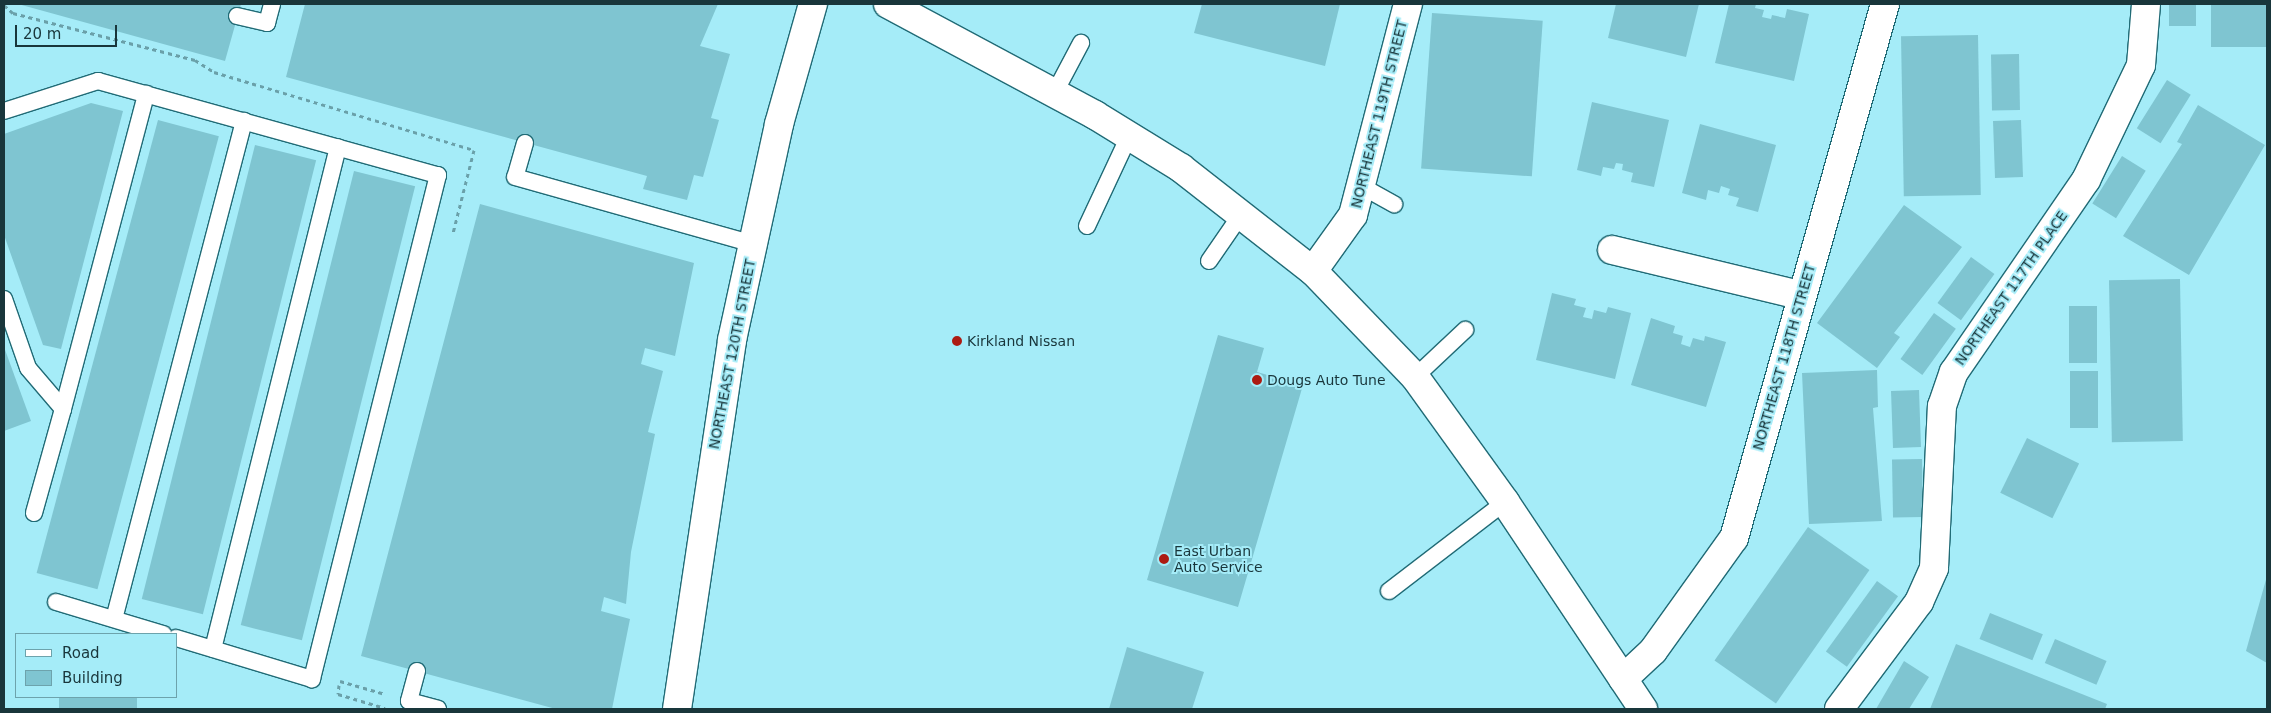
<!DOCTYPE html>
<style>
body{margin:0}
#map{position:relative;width:2271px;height:713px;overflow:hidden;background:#a5ecf8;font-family:"DejaVu Sans",sans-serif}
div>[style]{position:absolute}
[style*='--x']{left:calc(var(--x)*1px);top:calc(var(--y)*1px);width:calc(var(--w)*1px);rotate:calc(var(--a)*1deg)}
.building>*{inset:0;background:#7fc5d1;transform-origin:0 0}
.path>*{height:3px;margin-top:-1.5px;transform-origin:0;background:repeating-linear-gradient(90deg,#6aa0a9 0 4px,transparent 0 8px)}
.roads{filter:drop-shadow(1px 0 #216b76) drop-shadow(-1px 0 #216b76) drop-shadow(0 1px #216b76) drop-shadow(0 -1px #216b76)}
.service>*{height:16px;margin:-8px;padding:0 8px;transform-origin:8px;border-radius:8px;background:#fff}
.minor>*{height:28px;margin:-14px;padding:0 14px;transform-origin:14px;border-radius:14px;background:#fff}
.tertiary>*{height:28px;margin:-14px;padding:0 14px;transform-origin:14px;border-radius:14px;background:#fff}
.dots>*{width:14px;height:14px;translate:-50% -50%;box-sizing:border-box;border:2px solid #a5ecf8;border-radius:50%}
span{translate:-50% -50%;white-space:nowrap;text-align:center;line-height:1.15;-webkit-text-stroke:4px #a5ecf8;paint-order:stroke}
.street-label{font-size:14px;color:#19363b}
.poi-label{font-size:14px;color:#19363b}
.left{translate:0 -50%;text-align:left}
.frame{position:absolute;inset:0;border:5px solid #19363b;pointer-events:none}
.legend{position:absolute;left:15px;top:633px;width:162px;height:65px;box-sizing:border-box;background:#a5ecf8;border:1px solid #6da3ac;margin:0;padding:6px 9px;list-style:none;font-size:15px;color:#19363b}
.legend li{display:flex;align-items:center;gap:10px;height:25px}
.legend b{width:25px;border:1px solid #6da3ac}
.scale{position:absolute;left:15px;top:25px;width:102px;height:22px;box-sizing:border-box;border:2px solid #19363b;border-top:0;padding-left:6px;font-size:15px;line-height:18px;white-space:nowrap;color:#19363b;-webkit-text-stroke:4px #a5ecf8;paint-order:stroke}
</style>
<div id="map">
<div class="building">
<div style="clip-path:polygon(18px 4px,241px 4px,225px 61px)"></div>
<div style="clip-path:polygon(305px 4px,718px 4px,700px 46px,730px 54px,711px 118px,719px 120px,703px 177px,694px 175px,687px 200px,643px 189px,647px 176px,286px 77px)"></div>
<div style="clip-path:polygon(1202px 4px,1340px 4px,1325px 66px,1194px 33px)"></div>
<div style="clip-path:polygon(1616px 4px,1699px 4px,1686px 57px,1608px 38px)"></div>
<div style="clip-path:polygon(1729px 4px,1756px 4px,1755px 8px,1764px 10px,1762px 17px,1771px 19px,1772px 15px,1785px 18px,1787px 9px,1809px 14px,1794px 81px,1715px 63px)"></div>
<div style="left:2169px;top:4px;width:27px;height:22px"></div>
<div style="left:2211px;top:4px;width:56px;height:43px"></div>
<div style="left:1432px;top:13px;width:111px;height:156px;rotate:4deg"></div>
<div style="left:1978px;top:35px;width:160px;height:77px;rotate:89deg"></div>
<div style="left:2019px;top:54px;width:56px;height:28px;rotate:89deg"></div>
<div style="left:2167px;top:80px;width:28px;height:57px;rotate:32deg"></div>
<div style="clip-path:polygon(1592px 102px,1669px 120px,1654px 187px,1631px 182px,1633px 173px,1622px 170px,1623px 164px,1616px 163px,1614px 169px,1603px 167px,1601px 176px,1577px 170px)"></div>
<div style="clip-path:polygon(91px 103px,123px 111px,61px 349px,43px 345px,4px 235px,4px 134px)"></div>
<div style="clip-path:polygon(2198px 105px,2265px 145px,2189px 275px,2123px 236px,2182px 144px,2177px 142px)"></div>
<div style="left:158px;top:120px;width:63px;height:469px;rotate:15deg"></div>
<div style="left:2021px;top:120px;width:57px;height:28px;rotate:88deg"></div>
<div style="clip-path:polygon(1700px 124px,1776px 145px,1758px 212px,1736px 206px,1739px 198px,1728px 195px,1730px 189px,1721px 186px,1719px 193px,1708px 190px,1706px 200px,1682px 193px)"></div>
<div style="left:255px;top:145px;width:63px;height:468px;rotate:14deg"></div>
<div style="left:2122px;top:156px;width:28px;height:56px;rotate:32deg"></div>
<div style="left:354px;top:171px;width:63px;height:468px;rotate:14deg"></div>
<div style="clip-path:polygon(480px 204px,694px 263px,675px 356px,645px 348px,641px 364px,663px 371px,648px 432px,655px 434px,631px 552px,626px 604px,604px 597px,601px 611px,630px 619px,612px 709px,556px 709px,361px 656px)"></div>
<div style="clip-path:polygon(1904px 205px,1962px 247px,1894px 333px,1900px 337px,1877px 368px,1817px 323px)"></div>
<div style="left:1971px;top:257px;width:29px;height:57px;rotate:36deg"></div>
<div style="left:2180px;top:279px;width:162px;height:71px;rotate:89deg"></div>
<div style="clip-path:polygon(1552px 293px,1576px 299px,1574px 305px,1586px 308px,1583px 317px,1592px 319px,1594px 310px,1606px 313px,1608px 307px,1631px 313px,1615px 379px,1536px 360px)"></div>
<div style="left:2069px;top:306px;width:28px;height:57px"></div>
<div style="left:1934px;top:313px;width:27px;height:57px;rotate:36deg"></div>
<div style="clip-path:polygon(1651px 318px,1675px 326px,1673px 333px,1683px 336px,1681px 344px,1690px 347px,1693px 338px,1704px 341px,1705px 336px,1726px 342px,1706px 407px,1631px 385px)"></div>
<div style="clip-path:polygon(1218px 335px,1264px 348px,1257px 372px,1303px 385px,1238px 607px,1147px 580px)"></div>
<div style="clip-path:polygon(4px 347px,31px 421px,4px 431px)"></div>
<div style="clip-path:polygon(1877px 370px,1878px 407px,1873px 408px,1882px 521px,1809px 524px,1802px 373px)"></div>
<div style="left:2070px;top:371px;width:28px;height:57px"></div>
<div style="left:1919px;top:390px;width:57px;height:28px;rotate:88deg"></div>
<div style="left:2027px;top:438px;width:58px;height:61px;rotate:26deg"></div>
<div style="left:1922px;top:459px;width:58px;height:30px;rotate:89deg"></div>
<div style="left:1808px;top:527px;width:75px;height:163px;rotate:35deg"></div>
<div style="clip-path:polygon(2267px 576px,2267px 663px,2246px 651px)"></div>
<div style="left:1877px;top:581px;width:26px;height:87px;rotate:36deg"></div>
<div style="left:1990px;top:613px;width:57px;height:28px;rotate:22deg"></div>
<div style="left:2055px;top:639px;width:56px;height:26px;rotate:23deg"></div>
<div style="clip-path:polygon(1956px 644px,2107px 704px,2105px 709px,1930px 709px)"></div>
<div style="clip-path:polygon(1127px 647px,1204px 672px,1192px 709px,1109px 709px)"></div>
<div style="clip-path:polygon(1904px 661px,1929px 677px,1909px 709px,1876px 709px)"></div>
<div style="left:59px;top:697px;width:78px;height:12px"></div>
</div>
<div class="path">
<div style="--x:4;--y:5;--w:12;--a:42"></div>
<div style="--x:13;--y:13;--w:188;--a:14.5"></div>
<div style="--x:195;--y:60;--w:22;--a:32"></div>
<div style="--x:214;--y:72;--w:271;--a:16.7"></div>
<div style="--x:474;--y:150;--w:86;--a:104.2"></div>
<div style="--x:340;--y:681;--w:47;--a:16.1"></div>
<div style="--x:339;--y:685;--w:9;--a:96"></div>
<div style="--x:338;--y:694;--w:49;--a:16.6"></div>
</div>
<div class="roads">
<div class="service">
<div style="--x:237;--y:16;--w:31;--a:13"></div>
<div style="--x:267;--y:23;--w:20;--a:-75"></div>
<div style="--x:1054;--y:94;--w:58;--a:-62.1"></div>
<div style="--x:4;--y:111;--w:99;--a:-17.7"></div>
<div style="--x:98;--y:81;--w:353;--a:15.5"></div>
<div style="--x:438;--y:175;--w:520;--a:104.04"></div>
<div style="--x:312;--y:679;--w:142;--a:-163.2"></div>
<div style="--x:525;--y:143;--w:35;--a:106"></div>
<div style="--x:515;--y:177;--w:247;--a:15.7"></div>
<div style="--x:1361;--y:186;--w:38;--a:29"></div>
<div style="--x:1087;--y:226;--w:99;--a:-65"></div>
<div style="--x:1209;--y:261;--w:58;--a:-55.5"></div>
<div style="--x:4;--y:299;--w:73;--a:70.8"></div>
<div style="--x:28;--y:368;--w:54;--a:49.5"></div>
<div style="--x:63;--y:409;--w:108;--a:105.6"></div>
<div style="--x:1415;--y:377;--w:69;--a:-43.2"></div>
<div style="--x:63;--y:409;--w:326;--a:-75.2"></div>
<div style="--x:1389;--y:591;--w:146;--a:-37.5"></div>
<div style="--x:56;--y:602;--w:112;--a:16.7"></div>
<div style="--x:114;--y:619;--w:515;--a:-75.37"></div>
<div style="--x:213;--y:649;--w:517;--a:-76.02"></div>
<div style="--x:417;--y:671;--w:31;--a:105"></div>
<div style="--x:409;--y:701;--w:30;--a:15"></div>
</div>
<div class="minor">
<div style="--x:1612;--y:250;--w:193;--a:13.5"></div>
<div style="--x:1313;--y:271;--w:69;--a:-54.5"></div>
<div style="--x:1353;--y:215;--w:218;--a:-75.4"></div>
<div style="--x:1623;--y:679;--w:41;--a:-43"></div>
<div style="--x:1653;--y:651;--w:139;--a:-54.4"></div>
<div style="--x:1734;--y:538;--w:555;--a:-74.21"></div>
<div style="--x:1839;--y:709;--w:134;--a:-53.2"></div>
<div style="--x:1919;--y:602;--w:37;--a:-66"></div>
<div style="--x:1934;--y:568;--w:162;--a:-87.2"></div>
<div style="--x:1942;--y:406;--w:36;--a:-71"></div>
<div style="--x:1954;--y:372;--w:233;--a:-55.5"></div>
<div style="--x:2086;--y:180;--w:127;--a:-64.4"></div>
<div style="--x:2141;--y:65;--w:61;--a:-85.3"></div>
</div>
<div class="tertiary">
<div style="--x:888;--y:4;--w:235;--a:28.2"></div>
<div style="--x:1095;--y:115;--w:101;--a:31.6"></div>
<div style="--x:1181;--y:168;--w:167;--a:38"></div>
<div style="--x:1313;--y:271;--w:147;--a:46.1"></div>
<div style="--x:1415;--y:377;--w:154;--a:54.2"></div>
<div style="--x:1505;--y:502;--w:249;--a:56.3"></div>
<div style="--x:677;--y:709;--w:373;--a:-81.5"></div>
<div style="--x:732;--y:340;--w:221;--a:-77.7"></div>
<div style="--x:779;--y:124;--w:125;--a:-74.2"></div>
</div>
</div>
<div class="dots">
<div style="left:957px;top:341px;background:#ac1b12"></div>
<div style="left:1257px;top:380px;background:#ac1b12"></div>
<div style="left:1164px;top:559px;background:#ac1b12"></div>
</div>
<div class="street-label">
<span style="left:1379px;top:114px;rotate:-76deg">NORTHEAST 119TH STREET</span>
<span style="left:2011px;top:288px;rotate:-55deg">NORTHEAST 117TH PLACE</span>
<span style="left:732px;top:354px;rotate:-79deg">NORTHEAST 120TH STREET</span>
<span style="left:1784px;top:357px;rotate:-74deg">NORTHEAST 118TH STREET</span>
</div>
<div class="poi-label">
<span class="left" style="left:967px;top:341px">Kirkland Nissan</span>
<span class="left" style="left:1267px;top:380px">Dougs Auto Tune</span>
<span class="left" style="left:1174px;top:559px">East Urban<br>Auto Service</span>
</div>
<div class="frame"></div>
<ul class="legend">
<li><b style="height:6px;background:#fff"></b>Road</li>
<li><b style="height:14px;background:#7fc5d1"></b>Building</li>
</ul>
<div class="scale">20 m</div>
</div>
